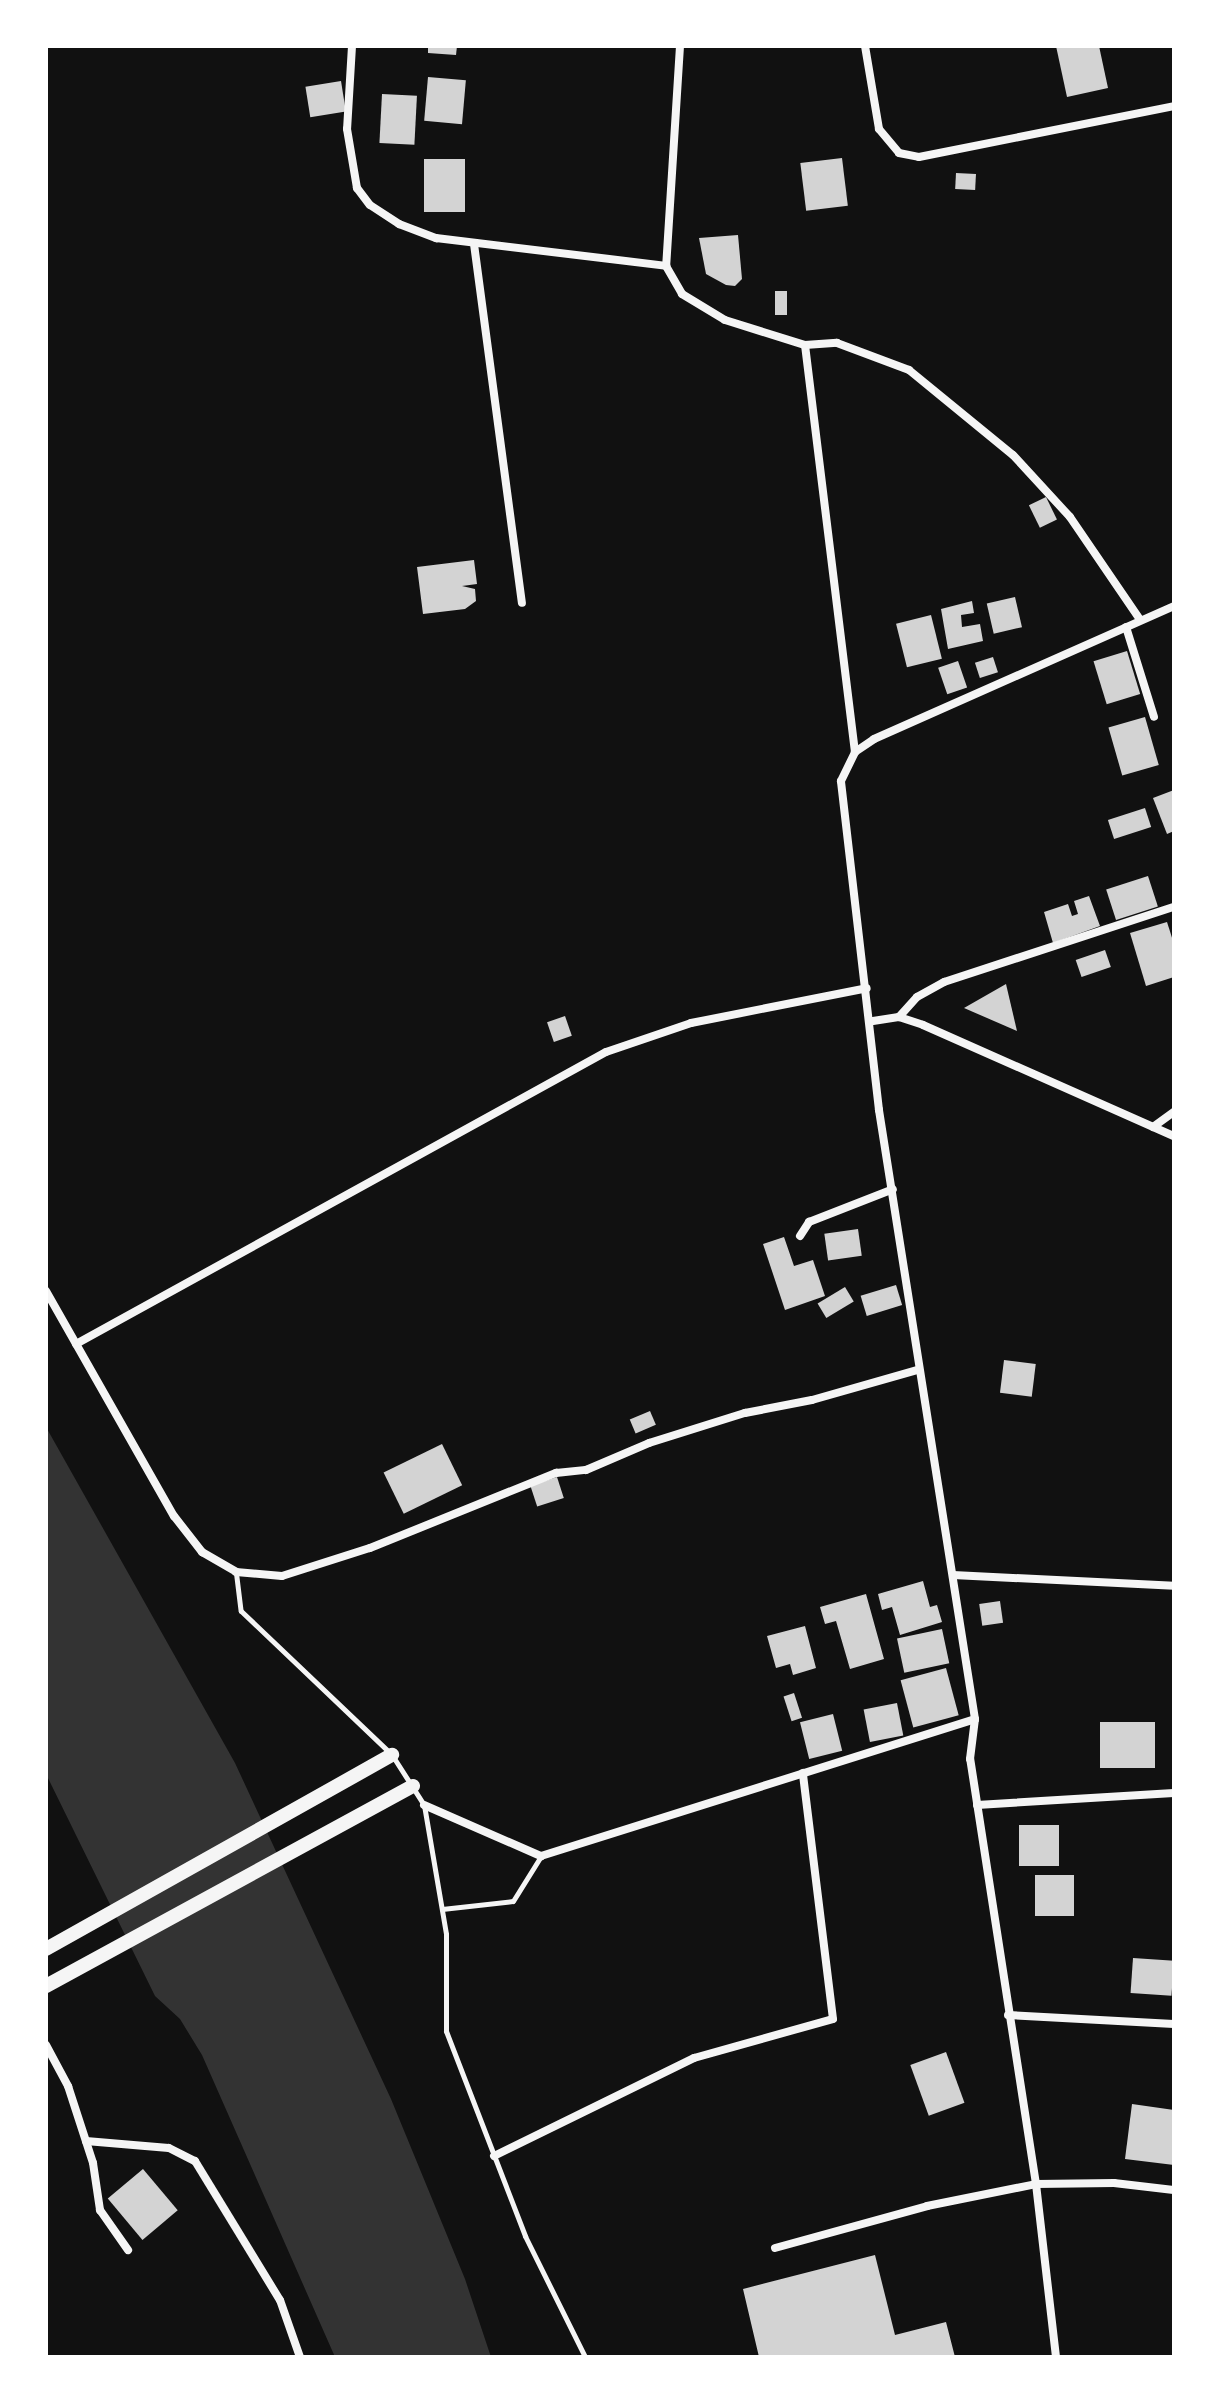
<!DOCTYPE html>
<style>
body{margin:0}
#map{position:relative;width:1220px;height:2403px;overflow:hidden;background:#111;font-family:"DM Sans",sans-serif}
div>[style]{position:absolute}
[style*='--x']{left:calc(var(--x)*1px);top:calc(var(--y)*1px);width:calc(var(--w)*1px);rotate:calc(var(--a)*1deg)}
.water>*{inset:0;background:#333}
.building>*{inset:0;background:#d3d3d3;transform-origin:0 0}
.service>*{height:5px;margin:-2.5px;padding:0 2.5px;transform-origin:2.5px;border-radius:2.5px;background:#f5f5f5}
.minor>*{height:8px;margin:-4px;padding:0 4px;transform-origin:4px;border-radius:4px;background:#f5f5f5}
.tertiary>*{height:14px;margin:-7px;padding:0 7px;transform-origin:7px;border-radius:7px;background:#f5f5f5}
span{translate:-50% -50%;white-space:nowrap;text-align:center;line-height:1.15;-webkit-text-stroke:8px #fff;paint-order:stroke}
.frame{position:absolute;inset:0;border:48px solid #fff;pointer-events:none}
</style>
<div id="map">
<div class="water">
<div style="clip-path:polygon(46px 1427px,235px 1763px,391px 2099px,465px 2279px,491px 2357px,335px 2357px,202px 2055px,180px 2019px,155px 1996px,46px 1774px)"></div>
</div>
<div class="building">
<div style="clip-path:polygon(428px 46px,457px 46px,456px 55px,428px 53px)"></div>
<div style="clip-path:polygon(1056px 46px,1099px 46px,1108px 88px,1067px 97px)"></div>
<div style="left:428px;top:77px;width:38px;height:44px;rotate:5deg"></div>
<div style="left:341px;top:81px;width:31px;height:36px;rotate:81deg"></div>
<div style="left:382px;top:94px;width:35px;height:49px;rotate:3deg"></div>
<div style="left:842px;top:158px;width:48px;height:42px;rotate:83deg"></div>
<div style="left:424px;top:159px;width:41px;height:53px"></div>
<div style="left:956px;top:173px;width:20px;height:16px;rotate:3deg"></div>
<div style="clip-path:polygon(738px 235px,742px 279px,735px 286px,726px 285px,706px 274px,699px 238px)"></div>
<div style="left:775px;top:291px;width:12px;height:24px"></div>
<div style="left:1046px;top:497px;width:25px;height:19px;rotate:64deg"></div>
<div style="clip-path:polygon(474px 560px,477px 584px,462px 586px,475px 589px,476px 601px,465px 609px,423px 614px,417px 567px)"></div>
<div style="left:1015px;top:597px;width:31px;height:29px;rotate:77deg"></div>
<div style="clip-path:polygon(972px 601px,974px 613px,961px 615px,962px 627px,980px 624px,983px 641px,948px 649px,941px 609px)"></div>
<div style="left:931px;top:615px;width:45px;height:36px;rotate:76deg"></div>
<div style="left:1127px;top:651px;width:45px;height:35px;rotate:73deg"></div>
<div style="left:993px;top:657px;width:16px;height:19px;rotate:72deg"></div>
<div style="left:958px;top:661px;width:28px;height:21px;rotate:71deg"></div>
<div style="left:1145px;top:717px;width:50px;height:38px;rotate:74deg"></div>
<div style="clip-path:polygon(1174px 790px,1174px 831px,1167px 834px,1153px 798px)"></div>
<div style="left:1145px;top:808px;width:20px;height:39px;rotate:72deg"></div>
<div style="left:1148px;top:876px;width:32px;height:44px;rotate:72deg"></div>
<div style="clip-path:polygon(1089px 896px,1100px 926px,1053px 943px,1044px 912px,1068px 904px,1072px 916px,1078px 914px,1074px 901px)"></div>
<div style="clip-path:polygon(1167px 922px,1174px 944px,1174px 977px,1146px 986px,1130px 933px)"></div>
<div style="left:1105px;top:950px;width:18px;height:31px;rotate:71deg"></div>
<div style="clip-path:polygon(1006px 984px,1017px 1031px,964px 1008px)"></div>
<div style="left:565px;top:1016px;width:21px;height:19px;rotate:71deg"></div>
<div style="left:858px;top:1229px;width:27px;height:34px;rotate:82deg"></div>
<div style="clip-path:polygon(784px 1237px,794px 1266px,813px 1260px,825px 1296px,785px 1310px,763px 1244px)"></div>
<div style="left:896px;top:1285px;width:21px;height:37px;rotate:73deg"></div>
<div style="left:845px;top:1287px;width:17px;height:32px;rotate:59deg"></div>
<div style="left:1004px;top:1360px;width:32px;height:33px;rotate:7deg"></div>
<div style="left:650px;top:1411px;width:15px;height:22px;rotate:67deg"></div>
<div style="left:442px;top:1444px;width:46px;height:65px;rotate:64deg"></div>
<div style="left:557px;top:1477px;width:22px;height:28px;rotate:72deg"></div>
<div style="clip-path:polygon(923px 1581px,930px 1607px,937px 1605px,942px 1622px,900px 1635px,892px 1607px,882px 1610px,878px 1594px)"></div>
<div style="clip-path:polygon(866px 1594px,884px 1659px,850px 1669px,836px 1621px,825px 1624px,820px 1607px)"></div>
<div style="left:1000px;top:1601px;width:22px;height:21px;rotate:82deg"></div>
<div style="clip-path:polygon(805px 1626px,816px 1668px,793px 1675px,790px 1664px,776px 1668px,767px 1636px)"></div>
<div style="left:942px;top:1629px;width:35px;height:46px;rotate:78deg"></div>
<div style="left:946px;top:1668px;width:49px;height:47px;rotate:75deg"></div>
<div style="left:794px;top:1693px;width:26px;height:11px;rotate:72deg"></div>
<div style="left:897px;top:1703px;width:33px;height:34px;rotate:79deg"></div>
<div style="left:833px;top:1714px;width:38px;height:34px;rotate:76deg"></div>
<div style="left:1155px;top:1722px;width:46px;height:55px;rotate:90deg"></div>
<div style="left:1059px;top:1825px;width:41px;height:40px;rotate:90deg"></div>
<div style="left:1035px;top:1875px;width:39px;height:41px"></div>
<div style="left:1133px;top:1958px;width:41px;height:35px;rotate:4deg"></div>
<div style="left:946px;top:2052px;width:54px;height:38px;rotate:70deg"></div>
<div style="clip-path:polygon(1132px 2104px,1174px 2110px,1174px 2165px,1125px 2159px)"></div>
<div style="left:143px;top:2169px;width:54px;height:46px;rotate:50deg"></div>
<div style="clip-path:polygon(875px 2255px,895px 2335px,946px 2322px,955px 2357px,759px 2357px,743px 2289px)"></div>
</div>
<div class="service">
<div style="--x:236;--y:1573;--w:38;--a:83"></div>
<div style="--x:241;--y:1611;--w:209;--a:43.6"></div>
<div style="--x:392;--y:1755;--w:59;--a:57.4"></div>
<div style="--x:424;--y:1805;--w:131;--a:80.3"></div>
<div style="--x:446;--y:1934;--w:97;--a:90"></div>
<div style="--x:446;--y:2031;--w:220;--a:68.9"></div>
<div style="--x:525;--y:2236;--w:135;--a:63.6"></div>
<div style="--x:442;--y:1909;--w:71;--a:-6.4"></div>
<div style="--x:513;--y:1901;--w:53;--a:-58.1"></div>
</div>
<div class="minor">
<div style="--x:352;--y:46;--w:83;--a:93.4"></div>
<div style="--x:347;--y:129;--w:60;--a:80.4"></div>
<div style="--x:357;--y:188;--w:21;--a:53"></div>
<div style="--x:370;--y:205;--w:35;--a:33"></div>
<div style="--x:399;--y:224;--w:40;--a:21"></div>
<div style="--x:436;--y:238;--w:232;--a:6.9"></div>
<div style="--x:680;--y:46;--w:220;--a:93.6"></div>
<div style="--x:666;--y:266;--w:32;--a:60"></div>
<div style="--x:682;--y:294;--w:50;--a:31.2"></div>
<div style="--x:725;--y:320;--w:84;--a:17.4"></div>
<div style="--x:805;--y:345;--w:32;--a:-4"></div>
<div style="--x:837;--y:343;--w:77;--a:20.6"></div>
<div style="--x:909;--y:370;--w:134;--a:39.3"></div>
<div style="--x:1013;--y:455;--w:84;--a:47.4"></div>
<div style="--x:1070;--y:517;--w:122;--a:55.7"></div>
<div style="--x:865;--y:46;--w:84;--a:80.4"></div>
<div style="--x:879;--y:129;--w:31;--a:50"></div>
<div style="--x:899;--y:153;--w:20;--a:11"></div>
<div style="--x:919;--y:157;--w:260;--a:-11.3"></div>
<div style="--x:474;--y:244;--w:362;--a:82.4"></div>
<div style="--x:805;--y:345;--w:410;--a:83"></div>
<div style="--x:1126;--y:627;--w:94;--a:72.7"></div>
<div style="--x:899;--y:1017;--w:27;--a:-48"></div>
<div style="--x:917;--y:997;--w:31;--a:-29"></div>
<div style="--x:944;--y:982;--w:242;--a:-18.1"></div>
<div style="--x:873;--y:1021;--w:26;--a:-9"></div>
<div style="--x:899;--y:1017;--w:25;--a:18"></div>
<div style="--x:923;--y:1025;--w:274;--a:23.9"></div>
<div style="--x:1153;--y:1127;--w:26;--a:-36"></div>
<div style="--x:800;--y:1236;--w:17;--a:-57"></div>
<div style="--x:809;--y:1222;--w:90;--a:-21.4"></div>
<div style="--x:46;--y:1291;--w:259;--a:60.4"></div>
<div style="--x:174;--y:1516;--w:46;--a:52.1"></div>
<div style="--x:202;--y:1552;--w:39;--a:30"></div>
<div style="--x:236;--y:1572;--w:46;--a:5"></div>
<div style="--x:282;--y:1576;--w:92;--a:-17.7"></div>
<div style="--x:370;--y:1548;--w:201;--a:-22"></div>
<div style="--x:556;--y:1473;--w:30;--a:-6"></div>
<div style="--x:586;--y:1470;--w:69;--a:-23.2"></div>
<div style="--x:649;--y:1443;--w:101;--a:-17.4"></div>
<div style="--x:745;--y:1413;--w:68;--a:-11"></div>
<div style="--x:812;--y:1400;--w:109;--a:-15.9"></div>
<div style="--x:76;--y:1344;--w:605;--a:-28.85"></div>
<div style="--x:606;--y:1052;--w:90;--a:-18.8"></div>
<div style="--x:691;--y:1023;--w:179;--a:-11.2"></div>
<div style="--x:953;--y:1575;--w:221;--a:2.8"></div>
<div style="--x:424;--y:1805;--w:128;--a:23.6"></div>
<div style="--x:541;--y:1856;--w:455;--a:-17.5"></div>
<div style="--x:977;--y:1805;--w:197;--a:-3.5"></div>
<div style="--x:1008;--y:2015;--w:166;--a:3.1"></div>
<div style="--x:46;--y:2045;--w:47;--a:61.8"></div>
<div style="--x:68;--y:2086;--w:81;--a:72"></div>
<div style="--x:93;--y:2163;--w:48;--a:81.5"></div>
<div style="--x:100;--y:2210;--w:49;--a:55"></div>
<div style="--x:86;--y:2141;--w:83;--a:4.8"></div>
<div style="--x:169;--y:2148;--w:29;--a:27"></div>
<div style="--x:195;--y:2161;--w:163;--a:58.6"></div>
<div style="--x:280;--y:2300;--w:60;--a:70.7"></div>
<div style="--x:494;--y:2156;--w:223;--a:-26.1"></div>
<div style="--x:694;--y:2058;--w:144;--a:-15.7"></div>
<div style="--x:833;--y:2019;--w:248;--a:-97"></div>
<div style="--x:775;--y:2248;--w:158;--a:-15.4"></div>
<div style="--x:927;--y:2206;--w:111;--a:-11.4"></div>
<div style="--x:1036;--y:2184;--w:78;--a:-0.7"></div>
<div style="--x:1114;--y:2183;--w:60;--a:6.7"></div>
<div style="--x:1056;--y:2357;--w:174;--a:-96.6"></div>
<div style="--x:1036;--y:2184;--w:430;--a:-98.8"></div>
<div style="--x:970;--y:1759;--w:40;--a:-82.9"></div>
<div style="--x:975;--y:1719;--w:617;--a:-98.96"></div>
<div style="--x:879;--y:1110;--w:331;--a:-96.6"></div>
<div style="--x:841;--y:781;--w:32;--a:-64"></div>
<div style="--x:855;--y:752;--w:23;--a:-34"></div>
<div style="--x:874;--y:739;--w:328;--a:-23.9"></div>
</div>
<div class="tertiary">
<div style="--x:46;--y:1949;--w:397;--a:-29.3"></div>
<div style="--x:46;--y:1986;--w:418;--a:-28.6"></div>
</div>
<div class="frame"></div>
</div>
